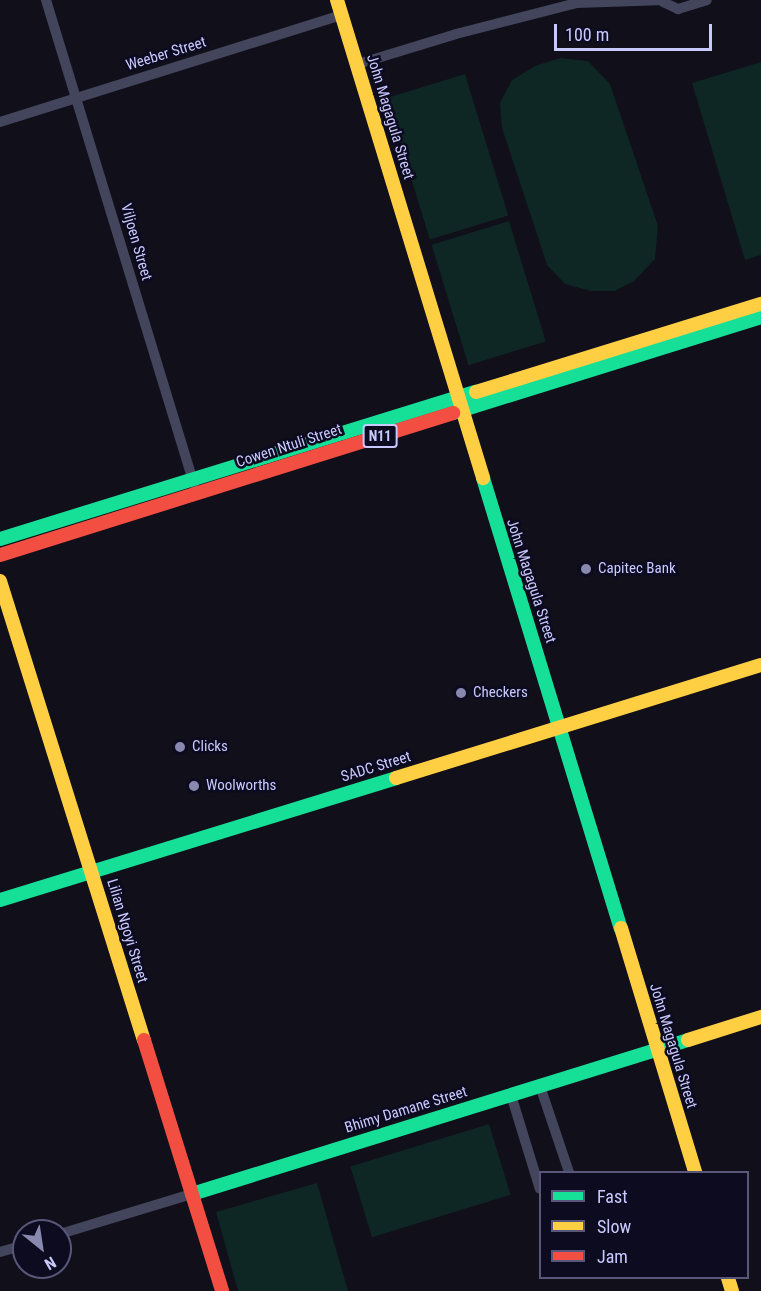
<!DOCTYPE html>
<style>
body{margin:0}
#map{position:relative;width:761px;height:1291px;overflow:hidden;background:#100f1a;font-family:"Roboto Condensed",sans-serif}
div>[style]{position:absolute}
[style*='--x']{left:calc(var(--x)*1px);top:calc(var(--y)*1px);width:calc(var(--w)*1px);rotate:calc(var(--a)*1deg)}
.green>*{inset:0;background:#0e2624;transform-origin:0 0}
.street>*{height:10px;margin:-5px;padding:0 5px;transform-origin:5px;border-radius:5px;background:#43455c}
.fast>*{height:14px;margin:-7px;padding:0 7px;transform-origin:7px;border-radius:7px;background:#16e098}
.slow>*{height:14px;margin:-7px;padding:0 7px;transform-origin:7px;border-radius:7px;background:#ffcf43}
.jam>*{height:14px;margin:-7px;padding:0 7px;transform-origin:7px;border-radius:7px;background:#f24e42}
.dots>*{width:16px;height:16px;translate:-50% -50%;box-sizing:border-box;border:3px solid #0c0b1f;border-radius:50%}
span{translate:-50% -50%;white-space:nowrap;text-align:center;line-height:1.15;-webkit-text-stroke:5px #0c0b1f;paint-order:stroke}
.shield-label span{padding:2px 4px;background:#0c0b1f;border:2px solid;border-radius:4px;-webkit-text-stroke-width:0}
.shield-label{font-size:14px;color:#cac9ff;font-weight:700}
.street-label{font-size:15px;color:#cac9ff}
.poi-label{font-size:15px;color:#cac9ff}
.left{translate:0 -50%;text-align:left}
.legend{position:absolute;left:539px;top:1171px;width:210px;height:108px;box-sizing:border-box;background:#0c0b1f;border:2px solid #585779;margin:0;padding:8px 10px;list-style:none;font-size:18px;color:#cac9ff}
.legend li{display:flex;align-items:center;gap:12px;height:30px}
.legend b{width:30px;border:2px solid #585779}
.north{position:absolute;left:12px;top:1219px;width:60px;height:60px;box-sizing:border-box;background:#0c0b1f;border:2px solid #585779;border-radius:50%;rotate:150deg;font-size:16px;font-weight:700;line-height:24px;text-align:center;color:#cac9ff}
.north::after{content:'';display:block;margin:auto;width:21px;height:27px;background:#8988af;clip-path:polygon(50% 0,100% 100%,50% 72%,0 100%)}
.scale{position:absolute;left:554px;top:24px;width:158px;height:27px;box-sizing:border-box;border:3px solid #cac9ff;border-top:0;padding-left:8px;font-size:18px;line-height:21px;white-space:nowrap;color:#cac9ff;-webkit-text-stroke:4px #0c0b1f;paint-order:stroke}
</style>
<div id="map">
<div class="green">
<div style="clip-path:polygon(560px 58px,588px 61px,610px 84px,658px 226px,655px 259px,634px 281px,615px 291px,591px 291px,565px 284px,547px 265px,502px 128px,500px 103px,512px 80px,535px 66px)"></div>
<div style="clip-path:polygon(761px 62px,761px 255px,745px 260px,692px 83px)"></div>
<div style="left:465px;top:74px;width:148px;height:82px;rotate:73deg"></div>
<div style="left:509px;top:221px;width:126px;height:81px;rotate:73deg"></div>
<div style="left:489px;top:1124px;width:74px;height:145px;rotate:73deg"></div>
<div style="clip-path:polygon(317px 1183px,348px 1291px,238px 1291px,216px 1212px)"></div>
</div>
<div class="street">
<div style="--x:46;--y:0;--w:506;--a:73"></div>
<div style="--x:663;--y:2;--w:17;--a:25"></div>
<div style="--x:678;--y:9;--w:30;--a:-17"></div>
<div style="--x:358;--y:64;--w:102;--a:-17"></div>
<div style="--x:456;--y:34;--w:125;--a:-14.4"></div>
<div style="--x:577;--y:3;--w:88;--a:-2"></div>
<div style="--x:0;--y:122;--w:357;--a:-17.4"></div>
<div style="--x:540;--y:1086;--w:91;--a:71.4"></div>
<div style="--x:511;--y:1095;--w:98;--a:72.9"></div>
<div style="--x:60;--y:1234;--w:138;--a:-16.9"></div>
<div style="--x:0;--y:1252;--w:25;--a:-16"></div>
</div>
<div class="fast">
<div style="--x:453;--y:413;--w:323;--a:-17.3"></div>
<div style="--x:483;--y:478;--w:471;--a:73"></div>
<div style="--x:0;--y:539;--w:498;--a:-17.2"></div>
<div style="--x:0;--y:900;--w:414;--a:-17.1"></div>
<div style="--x:192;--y:1194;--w:519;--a:-17.25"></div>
</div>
<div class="slow">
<div style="--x:337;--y:0;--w:500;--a:73"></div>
<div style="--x:476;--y:392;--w:298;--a:-17.2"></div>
<div style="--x:0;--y:581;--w:481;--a:72.6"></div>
<div style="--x:396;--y:778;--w:382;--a:-17.2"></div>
<div style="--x:621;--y:928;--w:255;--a:73.1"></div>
<div style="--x:688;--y:1040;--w:77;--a:-17.5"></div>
<div style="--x:728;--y:1278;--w:14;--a:73"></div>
</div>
<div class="jam">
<div style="--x:0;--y:555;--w:475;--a:-17.4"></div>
<div style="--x:144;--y:1040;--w:263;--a:72.7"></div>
</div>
<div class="dots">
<div style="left:586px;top:569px;background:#8988af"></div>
<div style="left:461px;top:693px;background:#8988af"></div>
<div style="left:180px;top:747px;background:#8988af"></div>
<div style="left:194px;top:786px;background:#8988af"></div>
</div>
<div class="shield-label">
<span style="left:380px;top:436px">N11</span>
</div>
<div class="street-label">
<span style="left:166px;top:54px;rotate:-17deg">Weeber Street</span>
<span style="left:390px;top:117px;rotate:73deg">John Magagula Street</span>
<span style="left:136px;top:242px;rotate:74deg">Viljoen Street</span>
<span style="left:289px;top:446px;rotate:-18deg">Cowen Ntuli Street</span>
<span style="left:531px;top:581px;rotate:72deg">John Magagula Street</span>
<span style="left:376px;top:767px;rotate:-17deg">SADC Street</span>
<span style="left:127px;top:931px;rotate:73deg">Lilian Ngoyi Street</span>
<span style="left:673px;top:1046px;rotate:73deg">John Magagula Street</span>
<span style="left:406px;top:1110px;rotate:-17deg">Bhimy Damane Street</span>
</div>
<div class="poi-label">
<span class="left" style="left:598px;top:569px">Capitec Bank</span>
<span class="left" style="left:473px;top:693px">Checkers</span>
<span class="left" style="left:192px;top:747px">Clicks</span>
<span class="left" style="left:206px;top:786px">Woolworths</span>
</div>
<ul class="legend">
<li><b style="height:8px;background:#16e098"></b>Fast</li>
<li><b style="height:8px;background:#ffcf43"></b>Slow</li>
<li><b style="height:8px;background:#f24e42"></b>Jam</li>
</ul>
<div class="north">N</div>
<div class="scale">100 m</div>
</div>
